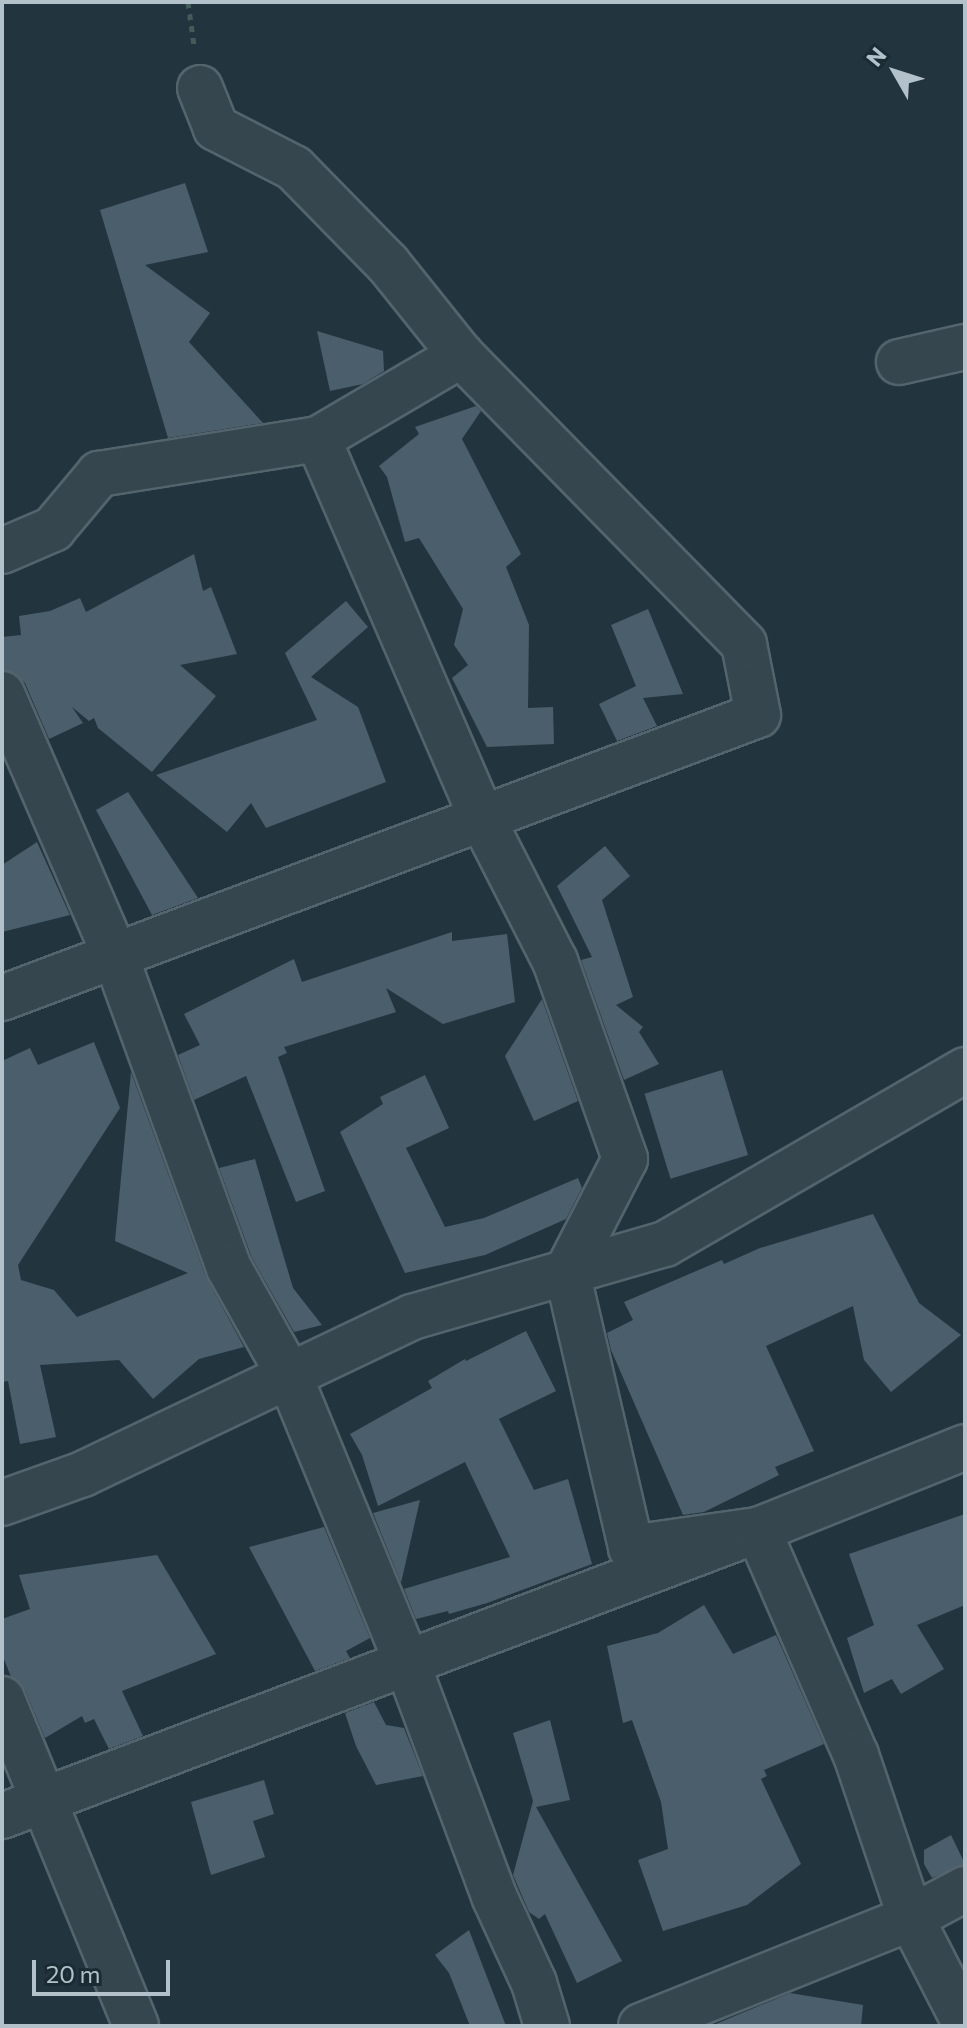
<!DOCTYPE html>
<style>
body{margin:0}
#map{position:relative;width:967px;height:2028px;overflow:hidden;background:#22353f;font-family:Commissioner,sans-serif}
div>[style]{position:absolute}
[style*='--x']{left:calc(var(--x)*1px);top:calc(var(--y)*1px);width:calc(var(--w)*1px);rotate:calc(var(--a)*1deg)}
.building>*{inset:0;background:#4a5f6b;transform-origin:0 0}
.path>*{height:5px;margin-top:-2.5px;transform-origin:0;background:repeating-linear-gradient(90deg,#425c5a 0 6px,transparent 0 12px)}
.roads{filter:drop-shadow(2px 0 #54646d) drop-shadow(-2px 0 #54646d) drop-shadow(0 2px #54646d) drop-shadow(0 -2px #54646d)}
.minor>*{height:44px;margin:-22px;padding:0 22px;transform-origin:22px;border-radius:22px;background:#36464f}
span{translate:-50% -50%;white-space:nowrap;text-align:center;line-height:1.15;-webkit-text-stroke:8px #1b2b34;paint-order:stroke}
.frame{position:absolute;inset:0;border:4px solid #b2c1ca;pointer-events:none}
.north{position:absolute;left:855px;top:32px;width:80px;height:80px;-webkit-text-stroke:6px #1b2b34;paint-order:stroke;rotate:309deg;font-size:22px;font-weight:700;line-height:32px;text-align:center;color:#b2c1ca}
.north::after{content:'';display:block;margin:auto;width:28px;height:36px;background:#b2c1ca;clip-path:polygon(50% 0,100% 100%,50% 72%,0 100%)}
.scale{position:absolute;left:32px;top:1960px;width:138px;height:36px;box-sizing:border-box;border:4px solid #b2c1ca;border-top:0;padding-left:10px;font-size:24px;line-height:28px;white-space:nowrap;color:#b2c1ca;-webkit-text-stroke:6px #1b2b34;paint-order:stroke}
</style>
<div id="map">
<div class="building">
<div style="clip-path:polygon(185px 183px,208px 252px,145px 265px,210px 313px,189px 342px,263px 423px,168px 438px,100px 210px)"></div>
<div style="clip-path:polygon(317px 331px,383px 351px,384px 371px,363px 384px,330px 391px)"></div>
<div style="clip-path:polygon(476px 406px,481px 411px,462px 439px,521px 554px,506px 567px,529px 625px,528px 708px,553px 707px,554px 744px,487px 747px,452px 678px,468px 665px,454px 645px,463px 609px,419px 538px,405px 542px,387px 477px,379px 466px,419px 434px,415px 427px)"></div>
<div style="clip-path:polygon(194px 554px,203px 591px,211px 587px,237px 654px,180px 665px,216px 696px,152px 772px,98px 728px,94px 718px,89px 721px,72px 707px,83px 723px,49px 739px,25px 683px,16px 674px,2px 669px,2px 637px,21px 635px,19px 616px,50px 611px,80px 598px,86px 612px)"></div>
<div style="clip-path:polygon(346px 601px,368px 627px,311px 677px,358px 707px,386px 782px,266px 828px,251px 803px,227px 832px,156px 775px,317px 720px,285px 653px)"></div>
<div style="clip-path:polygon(648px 609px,683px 694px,643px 698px,657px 726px,617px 741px,599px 704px,636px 686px,611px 625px)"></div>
<div style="clip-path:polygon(128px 792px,198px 898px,152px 915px,96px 810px)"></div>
<div style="clip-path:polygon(37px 842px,70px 915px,2px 932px,2px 865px)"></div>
<div style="clip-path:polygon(605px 846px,630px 876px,602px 900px,633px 997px,616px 1005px,643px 1027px,639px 1032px,659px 1064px,624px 1080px,581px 960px,592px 957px,557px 886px)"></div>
<div style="clip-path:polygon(452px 932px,452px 941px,507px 934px,515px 1002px,443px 1024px,386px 988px,396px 1012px,284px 1047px,287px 1053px,278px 1057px,325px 1191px,296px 1202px,246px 1076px,194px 1100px,178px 1055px,200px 1045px,184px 1014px,294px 959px,302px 982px)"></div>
<div style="clip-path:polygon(542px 999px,578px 1101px,534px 1121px,505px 1056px)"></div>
<div style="clip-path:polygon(94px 1042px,120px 1108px,18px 1265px,21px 1280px,54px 1290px,77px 1317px,188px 1273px,115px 1241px,131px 1072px,206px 1277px,244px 1347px,199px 1359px,153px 1399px,119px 1360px,40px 1365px,56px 1437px,20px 1444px,8px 1381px,2px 1382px,2px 1061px,30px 1048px,38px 1065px)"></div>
<div style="left:722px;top:1070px;width:89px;height:81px;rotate:73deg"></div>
<div style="clip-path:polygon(425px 1075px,449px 1128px,406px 1148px,445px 1227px,484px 1218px,578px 1178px,582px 1188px,566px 1219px,485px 1255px,405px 1273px,340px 1132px,383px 1104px,380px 1097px)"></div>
<div style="clip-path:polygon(255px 1159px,293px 1288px,322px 1325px,294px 1332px,252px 1258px,219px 1168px)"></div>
<div style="clip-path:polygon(873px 1214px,919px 1303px,961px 1335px,891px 1392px,864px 1360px,853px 1306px,766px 1346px,814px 1451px,775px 1467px,779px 1475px,704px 1512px,683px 1515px,611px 1350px,607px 1333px,633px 1320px,624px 1302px,722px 1260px,724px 1264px,760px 1248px)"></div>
<div style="clip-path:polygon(526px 1331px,556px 1391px,499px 1419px,534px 1490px,568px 1479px,592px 1564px,487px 1603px,449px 1614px,448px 1611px,416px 1619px,404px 1589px,510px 1557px,465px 1462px,378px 1506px,362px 1455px,350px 1434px,432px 1388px,428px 1381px,465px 1359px,466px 1361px)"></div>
<div style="clip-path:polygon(420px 1500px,401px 1583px,373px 1513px)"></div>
<div style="clip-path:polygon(965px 1514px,965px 1605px,917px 1625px,944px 1669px,901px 1694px,892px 1679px,864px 1693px,847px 1638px,874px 1625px,849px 1554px)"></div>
<div style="clip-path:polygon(324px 1527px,370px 1638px,346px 1651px,350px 1658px,315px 1671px,249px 1547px)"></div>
<div style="clip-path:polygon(157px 1555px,216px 1654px,122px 1691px,143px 1736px,109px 1749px,94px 1719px,85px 1723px,82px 1716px,45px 1738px,25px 1690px,11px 1677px,2px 1654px,2px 1619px,30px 1609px,19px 1575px)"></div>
<div style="clip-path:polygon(704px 1605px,733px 1654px,776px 1635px,824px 1744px,764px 1770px,767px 1776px,761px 1779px,801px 1864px,747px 1905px,663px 1931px,638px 1860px,668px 1849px,661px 1802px,632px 1720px,623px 1723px,607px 1646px,658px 1633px)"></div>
<div style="clip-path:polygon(374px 1702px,386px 1725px,404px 1728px,423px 1776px,376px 1785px,356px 1746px,345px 1713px)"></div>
<div style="clip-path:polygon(550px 1720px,570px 1800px,536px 1807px,622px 1961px,577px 1983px,545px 1914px,539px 1919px,529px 1912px,513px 1875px,533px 1801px,513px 1733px)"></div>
<div style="clip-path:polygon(264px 1780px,274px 1814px,253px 1821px,265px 1857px,211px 1875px,191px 1802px)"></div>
<div style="clip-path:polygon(951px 1835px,965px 1864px,932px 1878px,924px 1864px,924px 1850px)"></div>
<div style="clip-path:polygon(469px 1930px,482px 1964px,506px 2026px,470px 2026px,449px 1973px,435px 1955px)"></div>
<div style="clip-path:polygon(790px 1993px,863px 2005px,861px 2026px,711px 2026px)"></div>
</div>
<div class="path">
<div style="--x:188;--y:2;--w:43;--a:82.1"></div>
</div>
<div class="roads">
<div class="minor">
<div style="--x:899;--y:362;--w:68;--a:-12.8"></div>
<div style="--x:318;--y:439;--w:413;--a:66.6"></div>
<div style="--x:482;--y:818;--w:161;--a:63"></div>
<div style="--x:555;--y:961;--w:210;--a:70.5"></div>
<div style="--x:625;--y:1159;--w:127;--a:117.2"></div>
<div style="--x:567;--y:1272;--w:283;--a:76.9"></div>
<div style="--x:631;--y:1548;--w:128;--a:-8.1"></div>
<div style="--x:758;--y:1530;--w:245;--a:66.5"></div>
<div style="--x:856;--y:1755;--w:172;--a:71.4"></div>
<div style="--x:911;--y:1918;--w:118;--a:62.8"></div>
<div style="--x:2;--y:551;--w:56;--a:-23.3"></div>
<div style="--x:53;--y:529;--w:72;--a:-50.1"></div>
<div style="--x:99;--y:474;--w:222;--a:-9.1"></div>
<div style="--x:318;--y:439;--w:166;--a:-30.4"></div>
<div style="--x:2;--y:694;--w:284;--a:66.6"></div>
<div style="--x:115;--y:955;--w:333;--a:70"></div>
<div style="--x:229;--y:1268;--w:123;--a:60.7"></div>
<div style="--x:289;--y:1375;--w:311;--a:67.7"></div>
<div style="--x:407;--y:1663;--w:249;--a:69.5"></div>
<div style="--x:494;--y:1896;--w:96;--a:65.3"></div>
<div style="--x:534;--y:1983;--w:45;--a:73.2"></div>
<div style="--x:2;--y:998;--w:807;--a:-20.52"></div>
<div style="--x:758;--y:715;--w:72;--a:-101.2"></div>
<div style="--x:744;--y:644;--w:404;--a:-134.4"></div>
<div style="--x:461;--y:355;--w:117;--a:-128.7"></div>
<div style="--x:388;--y:264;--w:134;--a:-134.4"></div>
<div style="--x:294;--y:168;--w:88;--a:-152.9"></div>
<div style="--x:216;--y:128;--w:43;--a:-111.8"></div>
<div style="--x:2;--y:1503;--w:86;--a:-19.7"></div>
<div style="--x:83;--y:1474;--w:365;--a:-25.5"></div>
<div style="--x:412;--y:1317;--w:263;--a:-16.1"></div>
<div style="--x:665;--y:1244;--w:347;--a:-30.1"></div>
<div style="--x:2;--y:1699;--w:353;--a:67.7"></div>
<div style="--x:2;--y:1816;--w:808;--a:-20.72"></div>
<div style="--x:758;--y:1530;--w:223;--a:-21.8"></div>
<div style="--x:641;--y:2026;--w:291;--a:-21.8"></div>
<div style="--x:911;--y:1918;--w:61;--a:-28.2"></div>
</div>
</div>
<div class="frame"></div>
<div class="north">N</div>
<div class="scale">20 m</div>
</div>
